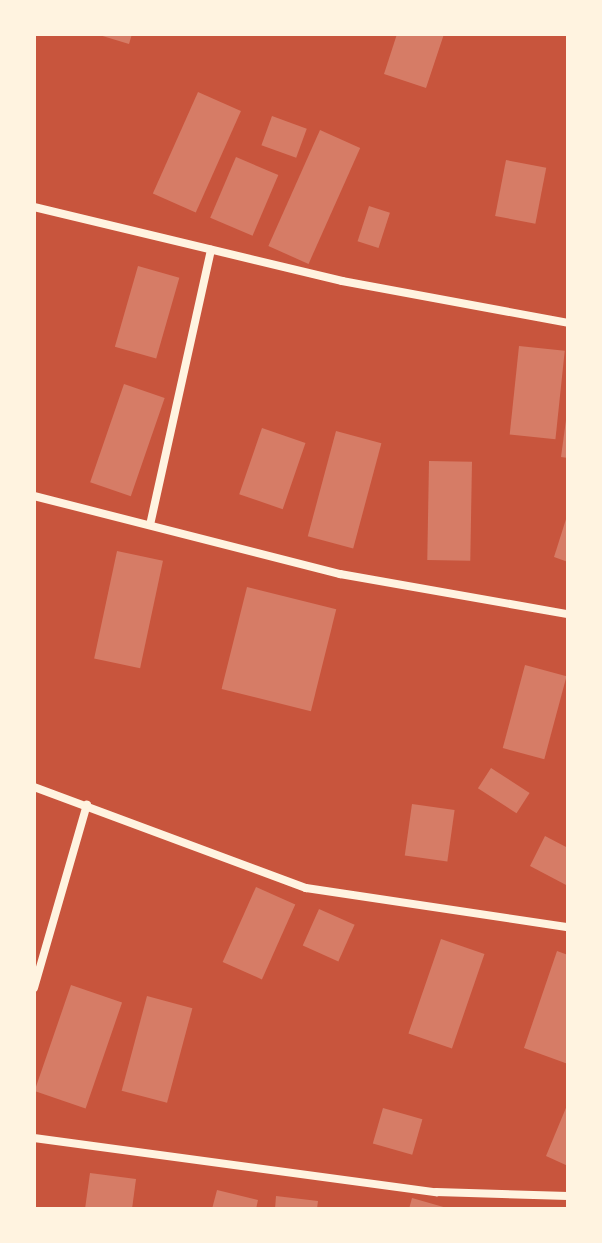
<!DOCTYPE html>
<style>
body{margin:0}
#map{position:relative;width:602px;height:1243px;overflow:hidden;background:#c8553d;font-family:Raleway,sans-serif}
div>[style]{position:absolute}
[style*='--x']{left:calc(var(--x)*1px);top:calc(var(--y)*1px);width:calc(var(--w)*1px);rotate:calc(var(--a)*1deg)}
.building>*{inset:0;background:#d67c66;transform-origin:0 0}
.minor>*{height:8px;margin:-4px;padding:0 4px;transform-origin:4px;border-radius:4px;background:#fff3e0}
span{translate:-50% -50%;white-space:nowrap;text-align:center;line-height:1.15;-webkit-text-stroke:6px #fff3e0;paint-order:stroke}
.frame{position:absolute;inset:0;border:36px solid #fff3e0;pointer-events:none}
</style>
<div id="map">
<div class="building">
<div style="clip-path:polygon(96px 34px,132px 34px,129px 44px)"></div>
<div style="clip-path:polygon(397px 34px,444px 34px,426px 88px,384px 74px)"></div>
<div style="left:198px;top:92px;width:47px;height:111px;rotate:24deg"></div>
<div style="left:272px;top:116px;width:37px;height:31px;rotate:20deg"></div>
<div style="left:320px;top:130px;width:44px;height:127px;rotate:24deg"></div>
<div style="left:236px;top:157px;width:46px;height:66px;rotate:23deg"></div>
<div style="left:506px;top:160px;width:41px;height:57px;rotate:11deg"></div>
<div style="left:369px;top:206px;width:22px;height:37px;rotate:18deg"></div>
<div style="left:138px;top:266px;width:43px;height:84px;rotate:16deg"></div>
<div style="left:519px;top:346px;width:46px;height:89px;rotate:6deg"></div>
<div style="left:124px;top:384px;width:43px;height:104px;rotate:19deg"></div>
<div style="clip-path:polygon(566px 420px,568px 420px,568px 458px,561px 457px)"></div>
<div style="left:262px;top:428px;width:46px;height:70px;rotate:19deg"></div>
<div style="left:336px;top:431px;width:47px;height:109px;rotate:15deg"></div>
<div style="left:429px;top:461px;width:43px;height:99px;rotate:1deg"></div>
<div style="clip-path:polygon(567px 516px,568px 516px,568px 562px,554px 557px)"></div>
<div style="left:117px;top:551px;width:47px;height:110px;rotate:12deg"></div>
<div style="left:247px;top:587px;width:92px;height:105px;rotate:14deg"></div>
<div style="left:525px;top:665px;width:43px;height:86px;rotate:15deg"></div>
<div style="left:491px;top:768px;width:46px;height:24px;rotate:33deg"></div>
<div style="left:412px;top:804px;width:43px;height:52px;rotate:8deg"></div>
<div style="clip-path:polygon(545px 836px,568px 848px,568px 886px,530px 866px)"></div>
<div style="left:256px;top:887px;width:43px;height:82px;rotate:24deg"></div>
<div style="left:319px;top:909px;width:39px;height:40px;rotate:24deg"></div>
<div style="left:441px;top:939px;width:46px;height:100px;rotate:19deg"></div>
<div style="clip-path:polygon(557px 951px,568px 955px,568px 1064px,524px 1048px)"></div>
<div style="left:71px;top:985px;width:54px;height:112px;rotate:19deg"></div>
<div style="left:147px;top:996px;width:47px;height:98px;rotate:15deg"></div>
<div style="clip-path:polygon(568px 1103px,568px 1166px,546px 1156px)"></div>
<div style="left:383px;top:1108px;width:41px;height:37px;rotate:16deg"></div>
<div style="clip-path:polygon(90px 1173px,136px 1179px,132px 1209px,85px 1209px)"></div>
<div style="clip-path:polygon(217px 1190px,258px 1200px,256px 1209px,212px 1209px)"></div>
<div style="clip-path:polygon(276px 1196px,318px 1201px,317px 1209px,275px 1209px)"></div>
<div style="clip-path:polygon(412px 1198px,447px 1208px,447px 1209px,409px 1209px)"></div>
</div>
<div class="minor">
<div style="--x:34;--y:207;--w:317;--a:13.5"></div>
<div style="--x:342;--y:281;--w:230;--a:10.5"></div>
<div style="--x:34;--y:496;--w:316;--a:14.3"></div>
<div style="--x:340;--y:574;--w:231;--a:10"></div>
<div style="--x:150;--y:525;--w:282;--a:-77.5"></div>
<div style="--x:34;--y:787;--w:290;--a:20.4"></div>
<div style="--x:306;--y:888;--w:265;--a:8.5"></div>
<div style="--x:34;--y:988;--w:191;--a:-73.9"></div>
<div style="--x:34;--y:1138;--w:406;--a:7.7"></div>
<div style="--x:436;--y:1192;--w:132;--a:1.7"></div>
</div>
<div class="frame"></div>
</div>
